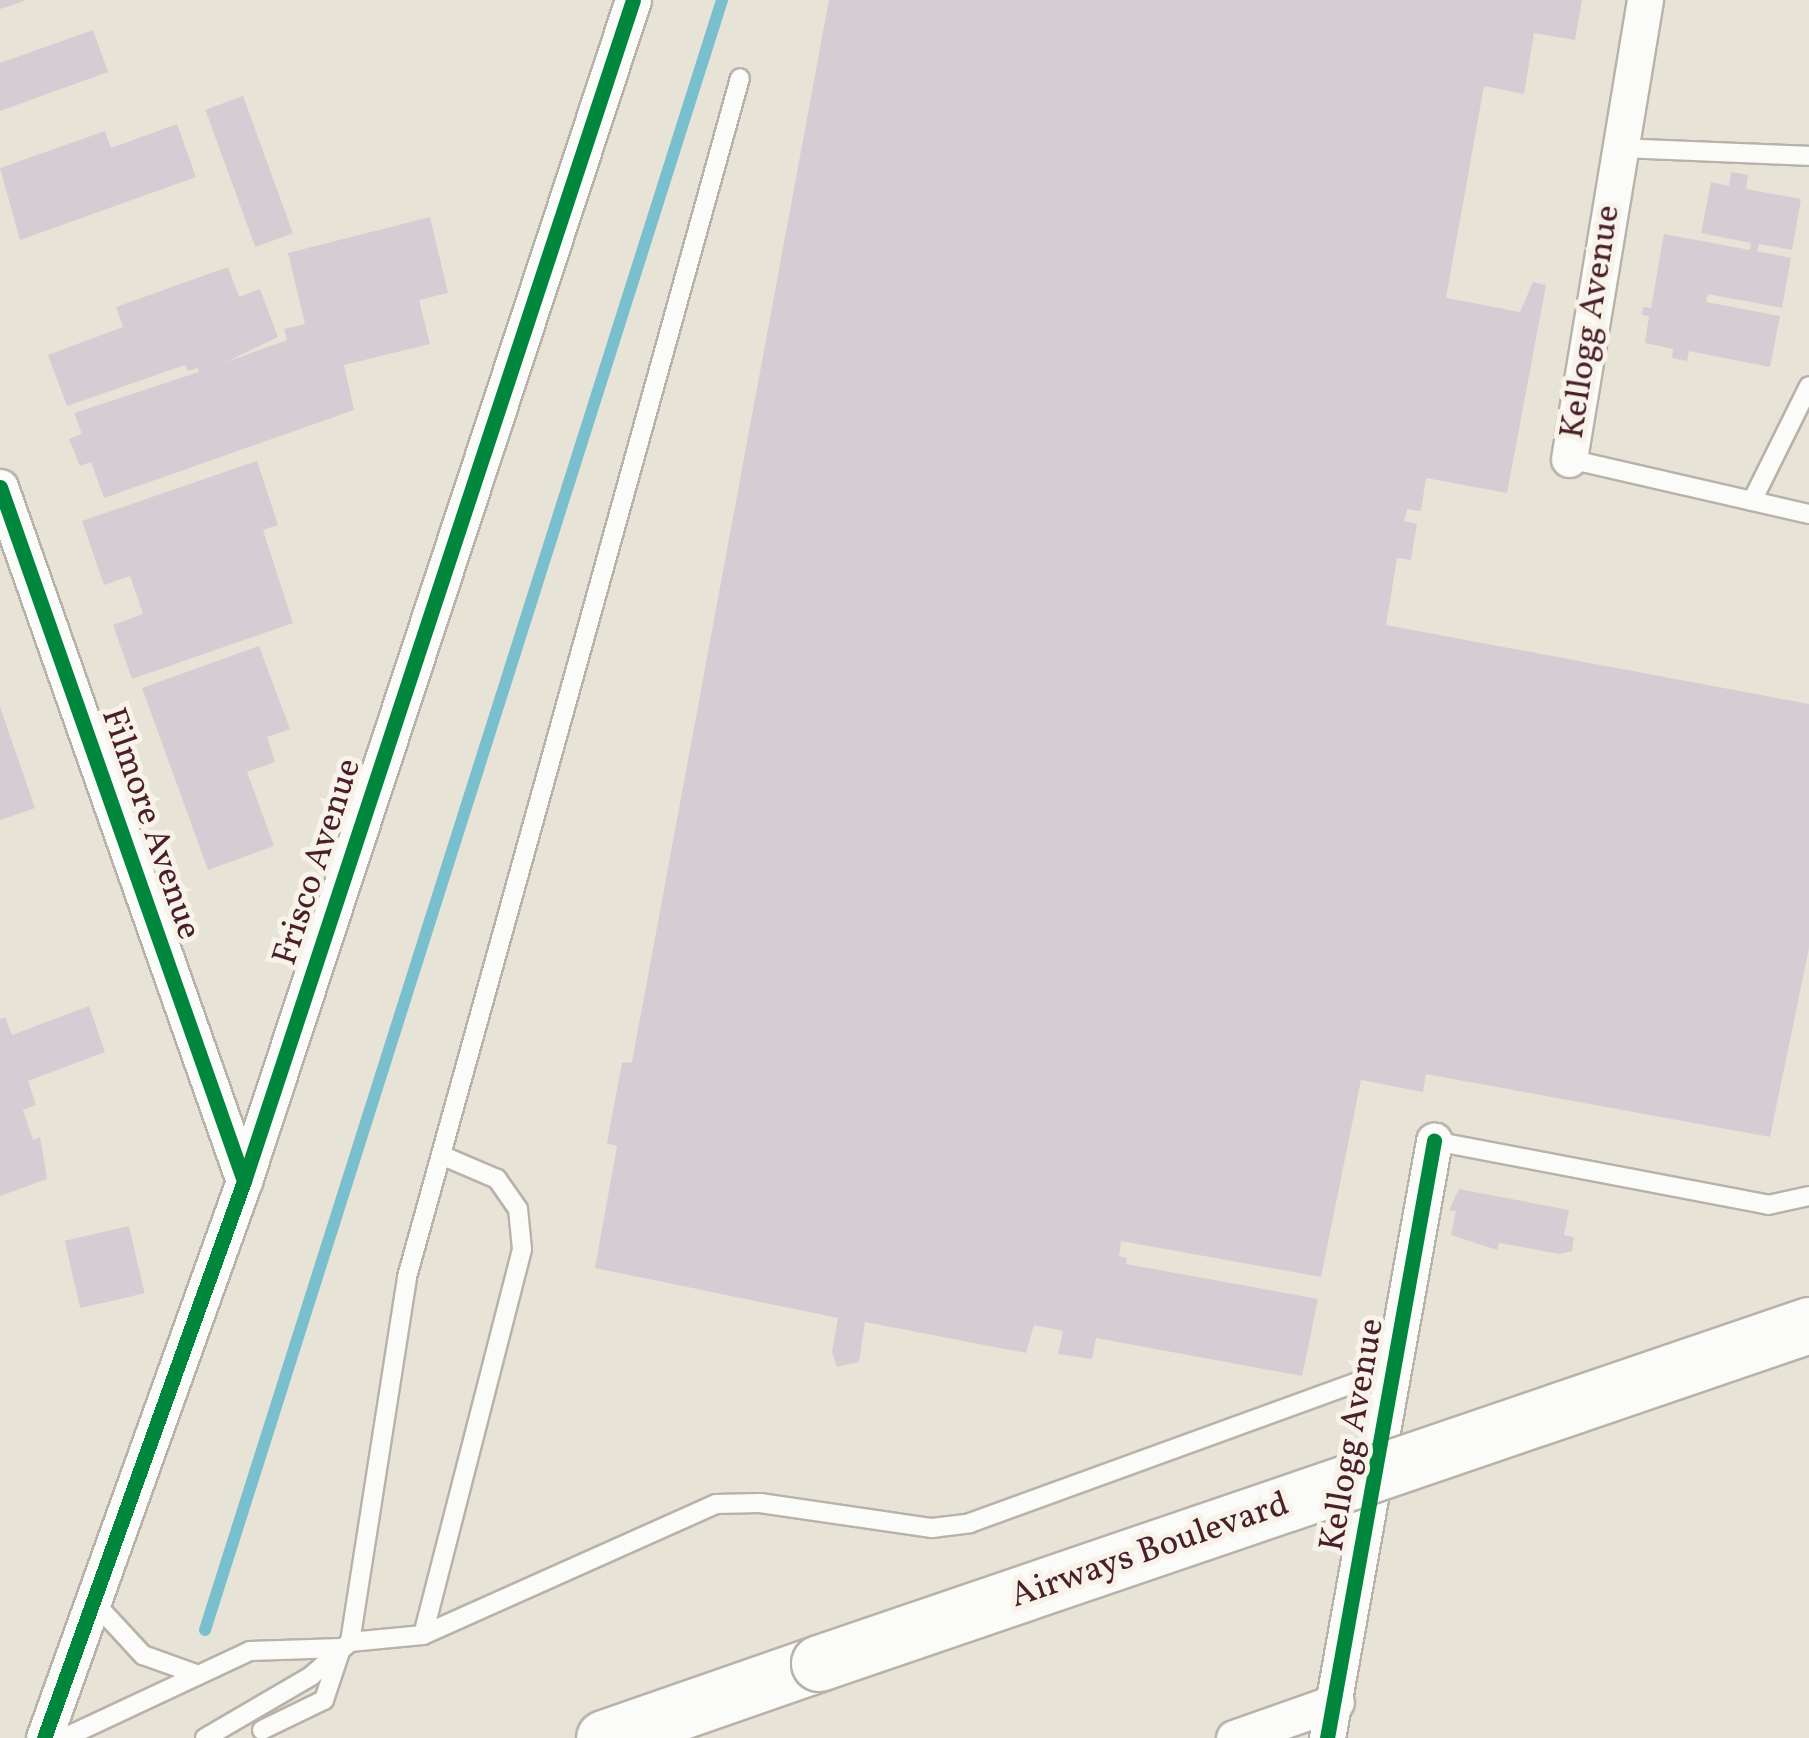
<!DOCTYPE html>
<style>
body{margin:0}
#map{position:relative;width:1809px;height:1738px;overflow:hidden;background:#e7e3d6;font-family:Vollkorn,serif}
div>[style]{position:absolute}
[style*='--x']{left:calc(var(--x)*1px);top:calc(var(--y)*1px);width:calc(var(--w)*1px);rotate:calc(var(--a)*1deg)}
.stream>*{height:12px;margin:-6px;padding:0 6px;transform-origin:6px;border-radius:6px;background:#7abfce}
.building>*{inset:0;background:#d6cdd4;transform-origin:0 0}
.roads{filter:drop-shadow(2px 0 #b8b2aa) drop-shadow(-2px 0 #b8b2aa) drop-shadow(0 2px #b8b2aa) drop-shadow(0 -2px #b8b2aa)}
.lane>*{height:18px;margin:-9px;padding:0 9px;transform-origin:9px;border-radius:9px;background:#fbfbf9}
.street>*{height:35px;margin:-17.5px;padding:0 17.5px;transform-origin:17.5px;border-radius:17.5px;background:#fbfbf9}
.primary>*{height:55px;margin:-27.5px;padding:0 27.5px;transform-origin:27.5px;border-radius:27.5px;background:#fbfbf9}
.bridges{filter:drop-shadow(2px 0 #b8b2aa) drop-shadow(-2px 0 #b8b2aa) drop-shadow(0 2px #b8b2aa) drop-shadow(0 -2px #b8b2aa)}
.primary-bridge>*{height:55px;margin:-27.5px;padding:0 27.5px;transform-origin:27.5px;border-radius:27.5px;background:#fbfbf9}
.cycleway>*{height:15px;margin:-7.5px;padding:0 7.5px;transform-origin:7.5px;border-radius:7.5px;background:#00873e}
span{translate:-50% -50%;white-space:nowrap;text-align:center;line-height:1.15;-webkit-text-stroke:10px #f7f3e8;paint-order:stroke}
.street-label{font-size:35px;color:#4a1f2b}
</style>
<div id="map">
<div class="stream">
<div style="--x:205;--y:1630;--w:1710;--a:-72.4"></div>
</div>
<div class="building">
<div style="clip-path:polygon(0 0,24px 0,24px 1px,0 9px)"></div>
<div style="clip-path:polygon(829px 0,1582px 0,1575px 40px,1534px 33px,1524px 94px,1484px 86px,1446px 298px,1520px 312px,1533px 282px,1546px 285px,1507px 493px,1426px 478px,1421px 511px,1407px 509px,1404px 521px,1417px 524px,1411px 560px,1397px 558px,1386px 625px,1809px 704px,1809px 948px,1770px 1137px,1426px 1074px,1423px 1092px,1361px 1080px,1321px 1277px,1121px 1241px,1119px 1256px,1127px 1258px,1126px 1264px,1318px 1299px,1302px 1376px,1096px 1338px,1092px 1359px,1058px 1354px,1063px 1331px,1034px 1325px,1026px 1353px,865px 1322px,859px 1362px,837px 1367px,832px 1352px,838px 1318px,595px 1268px,617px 1146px,607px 1143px,622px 1063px,632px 1062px)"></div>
<div style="clip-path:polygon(93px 30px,108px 72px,0 111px,0 63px)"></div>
<div style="left:243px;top:96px;width:146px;height:40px;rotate:70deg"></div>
<div style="clip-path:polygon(177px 124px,196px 177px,20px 240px,0 168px,105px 131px,111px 148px)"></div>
<div style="clip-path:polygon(1731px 172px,1748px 175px,1746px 189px,1801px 199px,1792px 250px,1759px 244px,1757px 251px,1791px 258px,1782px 308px,1708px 294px,1706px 302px,1780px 316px,1770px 367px,1689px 351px,1687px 361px,1672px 358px,1673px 349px,1645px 343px,1649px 316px,1642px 315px,1643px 307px,1651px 308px,1664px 234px,1750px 250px,1751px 243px,1701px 233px,1711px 182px,1729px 186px)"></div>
<div style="clip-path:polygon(430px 217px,448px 293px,419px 300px,430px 344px,344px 365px,354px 410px,104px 498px,91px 462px,80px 466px,69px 439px,82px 434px,74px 413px,199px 372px,198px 368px,188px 371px,185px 365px,67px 406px,48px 355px,123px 327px,116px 307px,228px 267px,239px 297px,260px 289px,278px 337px,224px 363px,287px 340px,284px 329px,305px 324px,288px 253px)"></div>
<div style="clip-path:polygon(257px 461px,278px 525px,263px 530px,293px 623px,132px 679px,113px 625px,143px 614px,130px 576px,104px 585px,82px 521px)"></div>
<div style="clip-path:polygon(259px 646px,290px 729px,267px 737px,275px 762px,247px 772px,274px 846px,208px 870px,142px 688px)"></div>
<div style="clip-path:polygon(0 707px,35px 808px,0 820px)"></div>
<div style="clip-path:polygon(89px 1006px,105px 1052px,28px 1081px,36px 1105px,23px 1110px,33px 1140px,40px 1137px,47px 1179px,0 1196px,0 1019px,5px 1017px,12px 1035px)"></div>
<div style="clip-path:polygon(1459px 1189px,1569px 1210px,1564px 1235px,1574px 1237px,1572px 1251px,1560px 1254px,1499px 1243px,1497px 1250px,1451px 1235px,1456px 1211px,1449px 1210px)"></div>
<div style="left:129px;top:1226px;width:69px;height:66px;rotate:77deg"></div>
</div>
<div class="roads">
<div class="lane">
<div style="--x:1620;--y:148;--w:189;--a:2.4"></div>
<div style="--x:1569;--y:459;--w:246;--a:12.9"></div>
<div style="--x:1752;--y:501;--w:128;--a:-63.6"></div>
<div style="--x:1434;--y:1141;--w:340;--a:10.8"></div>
<div style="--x:1768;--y:1205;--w:42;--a:-12.4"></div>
<div style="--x:93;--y:1601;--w:74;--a:47.2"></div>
<div style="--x:143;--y:1655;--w:59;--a:19.7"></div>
<div style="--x:423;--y:1635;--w:398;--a:-75.6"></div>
<div style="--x:522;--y:1249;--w:40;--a:-95.7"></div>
<div style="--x:518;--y:1209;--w:37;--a:-125"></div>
<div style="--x:497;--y:1179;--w:61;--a:-156.8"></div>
<div style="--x:350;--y:1642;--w:369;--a:-81.1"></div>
<div style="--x:407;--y:1277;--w:1244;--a:-74.48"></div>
<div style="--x:262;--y:1730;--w:69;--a:-25.8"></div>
<div style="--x:324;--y:1700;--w:54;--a:-71.6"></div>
<div style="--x:64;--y:1738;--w:205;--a:-25.1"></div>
<div style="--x:250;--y:1651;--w:91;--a:-1.9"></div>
<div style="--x:205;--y:1738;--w:123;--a:-30.3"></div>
<div style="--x:311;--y:1676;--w:52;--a:-41.1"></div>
<div style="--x:350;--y:1642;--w:73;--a:-5.5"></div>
<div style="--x:423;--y:1635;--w:321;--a:-24.1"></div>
<div style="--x:716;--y:1504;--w:44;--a:-1.3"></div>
<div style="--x:760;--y:1503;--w:174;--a:8.3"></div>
<div style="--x:932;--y:1528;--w:38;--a:-7"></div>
<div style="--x:970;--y:1523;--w:451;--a:-20"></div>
</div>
<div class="street">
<div style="--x:1569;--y:459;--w:465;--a:-80.6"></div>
<div style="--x:0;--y:487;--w:736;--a:70.63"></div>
<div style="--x:44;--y:1738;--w:592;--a:-70.25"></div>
<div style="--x:244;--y:1181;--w:1243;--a:-71.77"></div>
<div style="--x:1234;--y:1738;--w:108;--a:-19.4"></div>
<div style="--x:1327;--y:1738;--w:607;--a:-79.84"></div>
</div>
<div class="primary">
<div style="--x:604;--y:1738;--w:228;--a:-19.2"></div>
</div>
</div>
<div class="bridges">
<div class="primary-bridge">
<div style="--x:819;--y:1663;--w:1046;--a:-18.85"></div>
</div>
</div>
<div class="cycleway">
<div style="--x:0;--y:487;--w:736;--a:70.63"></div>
<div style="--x:44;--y:1738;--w:592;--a:-70.25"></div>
<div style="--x:244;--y:1181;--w:1243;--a:-71.77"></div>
<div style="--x:1327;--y:1738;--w:607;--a:-79.84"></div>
</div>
<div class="street-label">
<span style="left:1591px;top:322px;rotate:-81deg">Kellogg Avenue</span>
<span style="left:150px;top:824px;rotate:71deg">Filmore Avenue</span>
<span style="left:318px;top:862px;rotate:-72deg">Frisco Avenue</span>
<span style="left:1353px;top:1435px;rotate:-80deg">Kellogg Avenue</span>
<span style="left:1150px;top:1551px;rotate:-19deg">Airways Boulevard</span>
</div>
</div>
